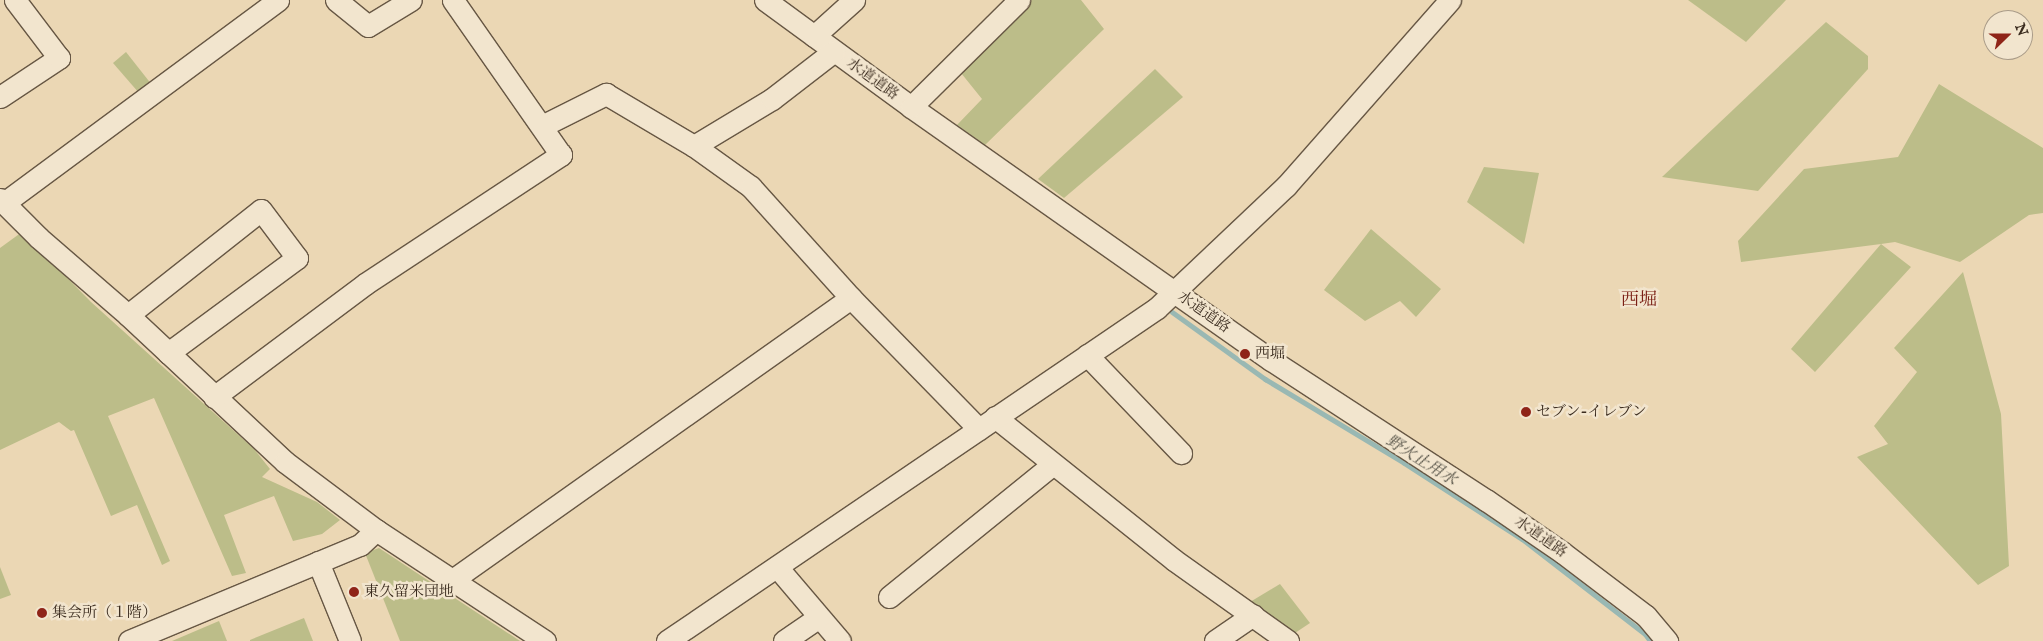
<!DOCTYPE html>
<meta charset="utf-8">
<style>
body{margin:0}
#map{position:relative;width:2043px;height:641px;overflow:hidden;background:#ebd7b4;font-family:"IM FELL English","Noto Serif JP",serif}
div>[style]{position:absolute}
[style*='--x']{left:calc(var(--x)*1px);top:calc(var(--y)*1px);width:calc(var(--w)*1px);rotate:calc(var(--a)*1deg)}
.green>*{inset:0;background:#bcbd89}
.stream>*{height:5px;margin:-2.5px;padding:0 2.5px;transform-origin:2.5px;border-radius:2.5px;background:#99b8b3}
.roads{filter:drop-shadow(1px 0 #675744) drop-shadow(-1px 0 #675744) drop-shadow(0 1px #675744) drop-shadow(0 -1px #675744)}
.minor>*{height:21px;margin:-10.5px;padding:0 10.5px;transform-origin:10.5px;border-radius:10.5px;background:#f2e5ce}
.dots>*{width:14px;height:14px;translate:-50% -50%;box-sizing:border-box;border:2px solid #f2e5ce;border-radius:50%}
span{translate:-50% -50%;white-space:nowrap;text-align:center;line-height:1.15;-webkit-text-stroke:5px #f2e5ce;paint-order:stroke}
.street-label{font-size:15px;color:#3b2c1f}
.poi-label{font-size:15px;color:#3b2c1f}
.left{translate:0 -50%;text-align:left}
.water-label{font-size:16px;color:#524f44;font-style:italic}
.quarter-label{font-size:18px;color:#7a1f14}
.north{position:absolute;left:1983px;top:10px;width:50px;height:50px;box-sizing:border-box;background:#f2e5ce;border:1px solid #a99b88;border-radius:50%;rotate:68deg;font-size:14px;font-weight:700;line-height:20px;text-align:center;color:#3b2c1f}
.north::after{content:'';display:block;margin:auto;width:18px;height:22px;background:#8f2418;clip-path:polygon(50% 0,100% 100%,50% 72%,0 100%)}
</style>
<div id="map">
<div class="green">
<div style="clip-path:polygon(1032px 0,1081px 0,1104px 29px,985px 145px,957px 125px,982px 99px,957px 68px)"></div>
<div style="clip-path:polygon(1688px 0,1786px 0,1746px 42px)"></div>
<div style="clip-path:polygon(1826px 22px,1868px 56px,1868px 69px,1758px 191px,1662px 177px)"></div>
<div style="clip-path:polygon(126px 52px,152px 85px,139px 93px,113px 63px)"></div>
<div style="clip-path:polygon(1155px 69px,1183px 97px,1064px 198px,1038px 179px)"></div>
<div style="clip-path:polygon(1939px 84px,2043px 148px,2043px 213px,2029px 215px,1960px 262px,1895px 242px,1881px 244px,1911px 267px,1815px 372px,1791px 349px,1881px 244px,1741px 262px,1738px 241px,1804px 169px,1898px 157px)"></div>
<div style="clip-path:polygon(1484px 167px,1539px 173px,1524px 244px,1467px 202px)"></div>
<div style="clip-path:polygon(1371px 229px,1441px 289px,1416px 317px,1400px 301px,1365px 321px,1324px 290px)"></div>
<div style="clip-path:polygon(22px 232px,91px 302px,254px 449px,270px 469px,262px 477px,317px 502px,340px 520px,322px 534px,293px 541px,274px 496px,224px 515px,246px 573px,232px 576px,154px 398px,108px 416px,170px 561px,162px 565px,137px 505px,111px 516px,74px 430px,71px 431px,59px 422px,0 450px,0 248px)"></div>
<div style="clip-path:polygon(1963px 272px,2001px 414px,2009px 566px,1978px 585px,1857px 457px,1888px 444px,1874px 426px,1917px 372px,1894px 348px)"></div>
<div style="clip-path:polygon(379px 548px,520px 641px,400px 641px,365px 553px)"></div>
<div style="clip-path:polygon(0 567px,11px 595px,0 599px)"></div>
<div style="clip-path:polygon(1280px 584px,1310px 623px,1289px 637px,1245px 605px)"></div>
<div style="clip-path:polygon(304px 618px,313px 641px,250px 641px,250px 640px)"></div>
<div style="clip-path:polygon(219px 621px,227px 641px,172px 641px)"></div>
</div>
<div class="stream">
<div style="--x:1172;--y:312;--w:115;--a:35.8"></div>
<div style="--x:1265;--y:379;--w:162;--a:31.1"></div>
<div style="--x:1404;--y:463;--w:140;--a:32.8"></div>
<div style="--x:1522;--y:539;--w:155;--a:37.7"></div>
<div style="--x:1645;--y:634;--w:9;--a:54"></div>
</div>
<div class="roads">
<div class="minor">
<div style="--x:336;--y:0;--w:41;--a:39.1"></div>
<div style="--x:368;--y:26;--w:50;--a:-31.2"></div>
<div style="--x:765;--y:0;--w:181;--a:36.2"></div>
<div style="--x:911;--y:107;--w:440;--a:35.1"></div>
<div style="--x:1271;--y:360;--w:257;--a:33.1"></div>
<div style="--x:1486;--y:500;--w:93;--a:34.5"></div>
<div style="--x:1563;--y:553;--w:104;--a:37.2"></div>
<div style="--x:1646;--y:616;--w:33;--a:50"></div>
<div style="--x:814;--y:36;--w:54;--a:-42"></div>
<div style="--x:0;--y:97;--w:71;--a:-33.5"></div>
<div style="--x:59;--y:58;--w:73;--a:-127.2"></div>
<div style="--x:911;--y:107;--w:152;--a:-44.7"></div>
<div style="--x:542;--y:126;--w:72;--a:-26.6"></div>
<div style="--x:606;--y:94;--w:102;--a:30.6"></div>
<div style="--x:694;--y:146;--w:70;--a:35.7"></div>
<div style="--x:751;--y:187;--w:149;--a:48"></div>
<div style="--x:851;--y:298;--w:183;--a:45.7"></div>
<div style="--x:694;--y:146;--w:91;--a:-31.1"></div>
<div style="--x:772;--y:99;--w:78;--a:-37.7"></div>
<div style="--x:0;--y:199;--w:55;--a:45"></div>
<div style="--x:39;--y:238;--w:118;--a:40.9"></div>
<div style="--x:128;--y:315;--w:215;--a:43.1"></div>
<div style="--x:285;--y:462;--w:114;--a:36.8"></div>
<div style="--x:376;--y:530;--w:202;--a:33.3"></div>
<div style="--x:4;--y:203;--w:341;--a:-36.5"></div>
<div style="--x:128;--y:315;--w:169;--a:-38.3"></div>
<div style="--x:261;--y:210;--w:60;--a:53.1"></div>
<div style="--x:297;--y:258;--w:160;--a:143.6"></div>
<div style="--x:1087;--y:355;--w:136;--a:46.2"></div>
<div style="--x:214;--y:397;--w:189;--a:-36.8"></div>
<div style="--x:365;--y:284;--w:235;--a:-33.4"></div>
<div style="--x:561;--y:155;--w:189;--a:-124.9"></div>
<div style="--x:995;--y:417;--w:229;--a:38.6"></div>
<div style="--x:1174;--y:560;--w:140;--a:35.4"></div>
<div style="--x:318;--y:562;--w:85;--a:67.9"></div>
<div style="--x:777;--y:567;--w:97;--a:49.6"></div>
<div style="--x:451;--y:581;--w:490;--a:-35.3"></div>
<div style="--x:889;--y:597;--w:211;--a:-39"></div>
<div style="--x:129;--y:641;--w:250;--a:-22.6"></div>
<div style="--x:360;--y:545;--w:22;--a:-43"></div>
<div style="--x:667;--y:641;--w:592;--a:-34.2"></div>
<div style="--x:1157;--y:308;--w:178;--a:-43.4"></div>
<div style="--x:1286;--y:186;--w:248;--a:-48.6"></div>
<div style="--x:784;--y:641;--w:42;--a:-34.4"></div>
<div style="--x:1215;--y:641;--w:46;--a:-34.4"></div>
</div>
</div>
<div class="dots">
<div style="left:1245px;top:354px;background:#8f2418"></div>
<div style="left:1526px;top:412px;background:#8f2418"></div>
<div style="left:354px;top:592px;background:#8f2418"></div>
<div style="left:42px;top:613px;background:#8f2418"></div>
</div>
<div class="street-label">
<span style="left:873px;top:79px;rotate:36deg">水道道路</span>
<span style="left:1204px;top:312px;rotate:35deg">水道道路</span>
<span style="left:1541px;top:537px;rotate:35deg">水道道路</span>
</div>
<div class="poi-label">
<span class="left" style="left:1255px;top:354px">西堀</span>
<span class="left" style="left:1536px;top:412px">セブン-イレブン</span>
<span class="left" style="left:364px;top:592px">東久留米団地</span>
<span class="left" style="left:52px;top:613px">集会所（１階）</span>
</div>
<div class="water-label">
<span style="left:1421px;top:461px;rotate:32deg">野火止用水</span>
</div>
<div class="quarter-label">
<span style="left:1639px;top:301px">西堀</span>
</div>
<div class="north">N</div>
</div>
